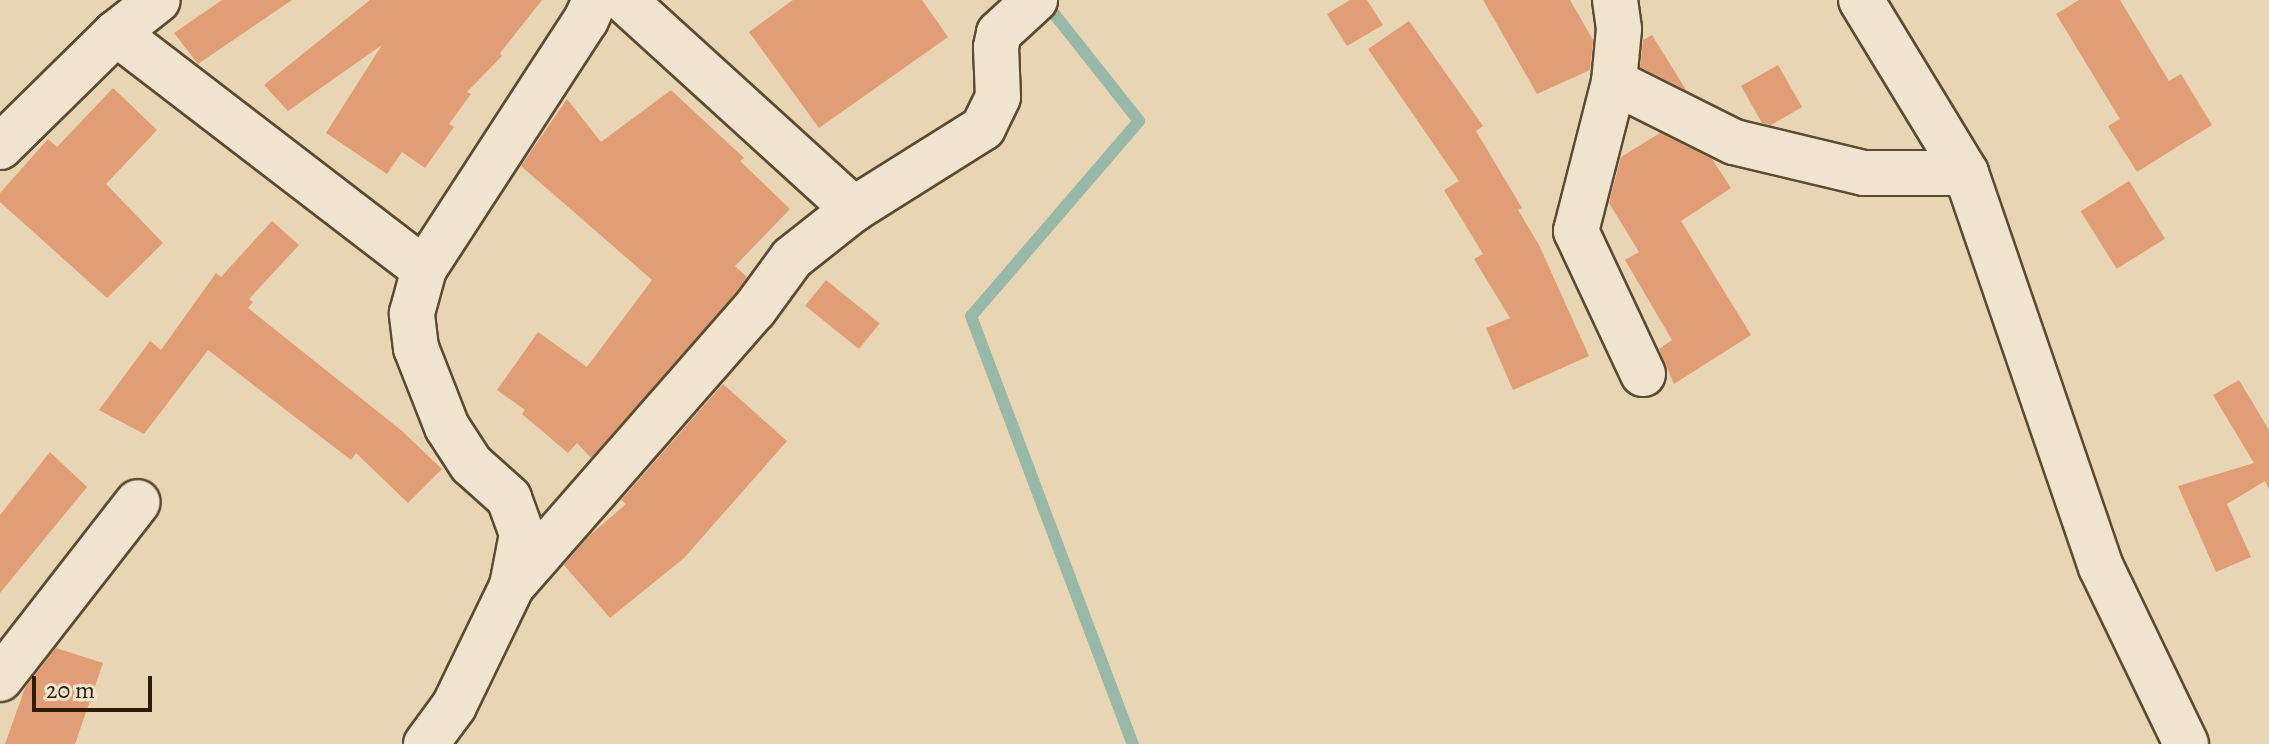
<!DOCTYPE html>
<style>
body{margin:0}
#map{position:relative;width:2269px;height:744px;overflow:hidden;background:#e8d5b4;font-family:Alegreya,serif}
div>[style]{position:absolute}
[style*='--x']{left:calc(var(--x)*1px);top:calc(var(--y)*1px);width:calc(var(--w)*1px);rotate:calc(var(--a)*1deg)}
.stream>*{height:12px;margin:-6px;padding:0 6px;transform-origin:6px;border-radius:6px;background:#98b9a7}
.building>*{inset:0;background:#e19d75;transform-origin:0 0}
.roads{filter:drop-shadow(2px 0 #5c4b32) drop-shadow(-2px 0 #5c4b32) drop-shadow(0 2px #5c4b32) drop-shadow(0 -2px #5c4b32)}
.street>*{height:44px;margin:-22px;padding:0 22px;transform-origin:22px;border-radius:22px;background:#f0e4ce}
span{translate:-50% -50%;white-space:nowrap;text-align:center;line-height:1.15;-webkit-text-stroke:6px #f0e4ce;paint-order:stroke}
.scale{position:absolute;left:32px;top:676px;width:120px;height:36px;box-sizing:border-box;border:4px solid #2d1d07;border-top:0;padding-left:10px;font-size:24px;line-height:28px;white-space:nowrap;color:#2d1d07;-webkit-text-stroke:6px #f0e4ce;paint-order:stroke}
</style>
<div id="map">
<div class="stream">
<div style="--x:1044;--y:1;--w:153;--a:51.6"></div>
<div style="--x:1139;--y:121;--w:257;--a:130.7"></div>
<div style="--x:971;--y:316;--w:458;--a:69.3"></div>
</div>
<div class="building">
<div style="clip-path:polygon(222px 0,292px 0,198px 64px,174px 33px)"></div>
<div style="clip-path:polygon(370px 0,542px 0,500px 53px,502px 56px,467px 92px,471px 94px,449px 124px,454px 127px,425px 168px,402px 152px,387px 174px,326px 133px,382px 45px,288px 111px,264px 85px)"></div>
<div style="clip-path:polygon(793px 0,922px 0,948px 37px,819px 128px,749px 32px)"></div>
<div style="clip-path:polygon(1350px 0,1367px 0,1383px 25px,1347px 46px,1327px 14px)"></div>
<div style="clip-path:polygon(1483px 0,1570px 0,1593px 40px,1590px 70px,1537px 94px)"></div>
<div style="clip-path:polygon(2079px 0,2120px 0,2169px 81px,2181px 74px,2212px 125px,2137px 172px,2108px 126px,2120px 119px,2056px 14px)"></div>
<div style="clip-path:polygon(1409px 21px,1483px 126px,1476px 131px,1522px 208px,1518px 210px,1539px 245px,1589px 356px,1513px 390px,1486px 328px,1510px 318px,1474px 259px,1483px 254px,1444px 190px,1459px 181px,1368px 49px)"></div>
<div style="clip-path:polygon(1652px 35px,1686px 90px,1640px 67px,1643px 40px)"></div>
<div style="clip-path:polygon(1778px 65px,1802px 107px,1771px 125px,1762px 123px,1741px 86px)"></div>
<div style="clip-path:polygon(113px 88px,157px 130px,106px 184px,163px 243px,107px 298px,0 202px,0 193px,48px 139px,57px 147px)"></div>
<div style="clip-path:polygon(671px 90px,744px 158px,740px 161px,790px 209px,735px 266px,747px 277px,739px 289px,591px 458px,577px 443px,568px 453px,522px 414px,525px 410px,497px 390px,538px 332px,587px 367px,652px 280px,521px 166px,567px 99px,601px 142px)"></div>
<div style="clip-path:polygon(1660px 133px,1712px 159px,1731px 188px,1681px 221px,1751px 335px,1674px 384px,1659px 349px,1672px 340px,1625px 260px,1639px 252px,1609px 203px,1621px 157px)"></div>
<div style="left:2129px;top:181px;width:68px;height:57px;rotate:58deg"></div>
<div style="clip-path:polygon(272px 221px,299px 245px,249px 299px,253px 302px,248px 308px,402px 431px,442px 469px,408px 503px,356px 453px,351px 460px,208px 350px,144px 434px,99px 410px,150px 341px,161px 350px,216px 273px,221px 277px)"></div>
<div style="left:826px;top:280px;width:69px;height:33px;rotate:39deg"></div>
<div style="clip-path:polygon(2239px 380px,2269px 430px,2269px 489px,2265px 481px,2227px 504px,2251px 557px,2216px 572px,2178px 486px,2254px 463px,2213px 395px)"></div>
<div style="clip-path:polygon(723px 384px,787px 441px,684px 558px,610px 618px,564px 565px,589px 536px,626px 504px,621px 500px)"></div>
<div style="clip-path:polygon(50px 452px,87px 487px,0 593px,0 515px)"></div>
<div style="clip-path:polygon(56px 648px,103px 663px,75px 744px,5px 744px,25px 688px)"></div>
</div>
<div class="roads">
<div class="street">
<div style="--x:624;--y:0;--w:311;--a:42.3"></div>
<div style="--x:1615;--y:0;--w:29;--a:82"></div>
<div style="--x:1619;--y:29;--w:53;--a:95.4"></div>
<div style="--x:1614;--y:82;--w:134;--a:26.6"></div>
<div style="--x:1734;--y:142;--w:134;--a:13.4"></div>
<div style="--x:1864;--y:173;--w:102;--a:0"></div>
<div style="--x:1861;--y:0;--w:202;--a:58.7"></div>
<div style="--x:1966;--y:173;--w:416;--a:71.1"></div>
<div style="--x:2101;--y:567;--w:196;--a:64.3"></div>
<div style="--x:116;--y:33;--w:388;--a:37.5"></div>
<div style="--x:1614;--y:82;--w:154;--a:104.3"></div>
<div style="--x:1576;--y:231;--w:158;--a:64.9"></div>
<div style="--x:0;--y:147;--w:163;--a:-44.5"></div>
<div style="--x:116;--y:33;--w:53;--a:-38.2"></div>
<div style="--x:512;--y:586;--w:53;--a:-79.1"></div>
<div style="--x:522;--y:534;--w:38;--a:-110"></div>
<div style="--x:509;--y:498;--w:51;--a:-138.2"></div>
<div style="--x:471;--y:464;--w:44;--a:-123"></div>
<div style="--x:447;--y:427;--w:85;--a:-111.4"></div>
<div style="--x:416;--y:348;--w:35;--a:-97"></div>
<div style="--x:412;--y:313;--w:46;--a:-74.7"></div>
<div style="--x:424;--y:269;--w:297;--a:-57"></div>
<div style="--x:586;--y:20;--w:22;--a:-66"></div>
<div style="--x:0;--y:679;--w:224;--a:-52.1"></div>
<div style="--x:426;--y:744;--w:47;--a:-53.6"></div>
<div style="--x:454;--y:706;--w:133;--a:-64.2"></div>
<div style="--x:512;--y:586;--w:367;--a:-48.8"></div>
<div style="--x:754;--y:310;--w:64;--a:-53.8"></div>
<div style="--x:792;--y:258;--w:79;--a:-38.3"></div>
<div style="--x:854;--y:209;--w:152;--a:-32.1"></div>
<div style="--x:983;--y:128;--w:34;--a:-64"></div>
<div style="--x:998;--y:97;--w:50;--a:-92.3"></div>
<div style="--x:996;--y:47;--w:14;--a:-78"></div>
<div style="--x:999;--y:33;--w:49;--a:-42.5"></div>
</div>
</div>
<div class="scale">20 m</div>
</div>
